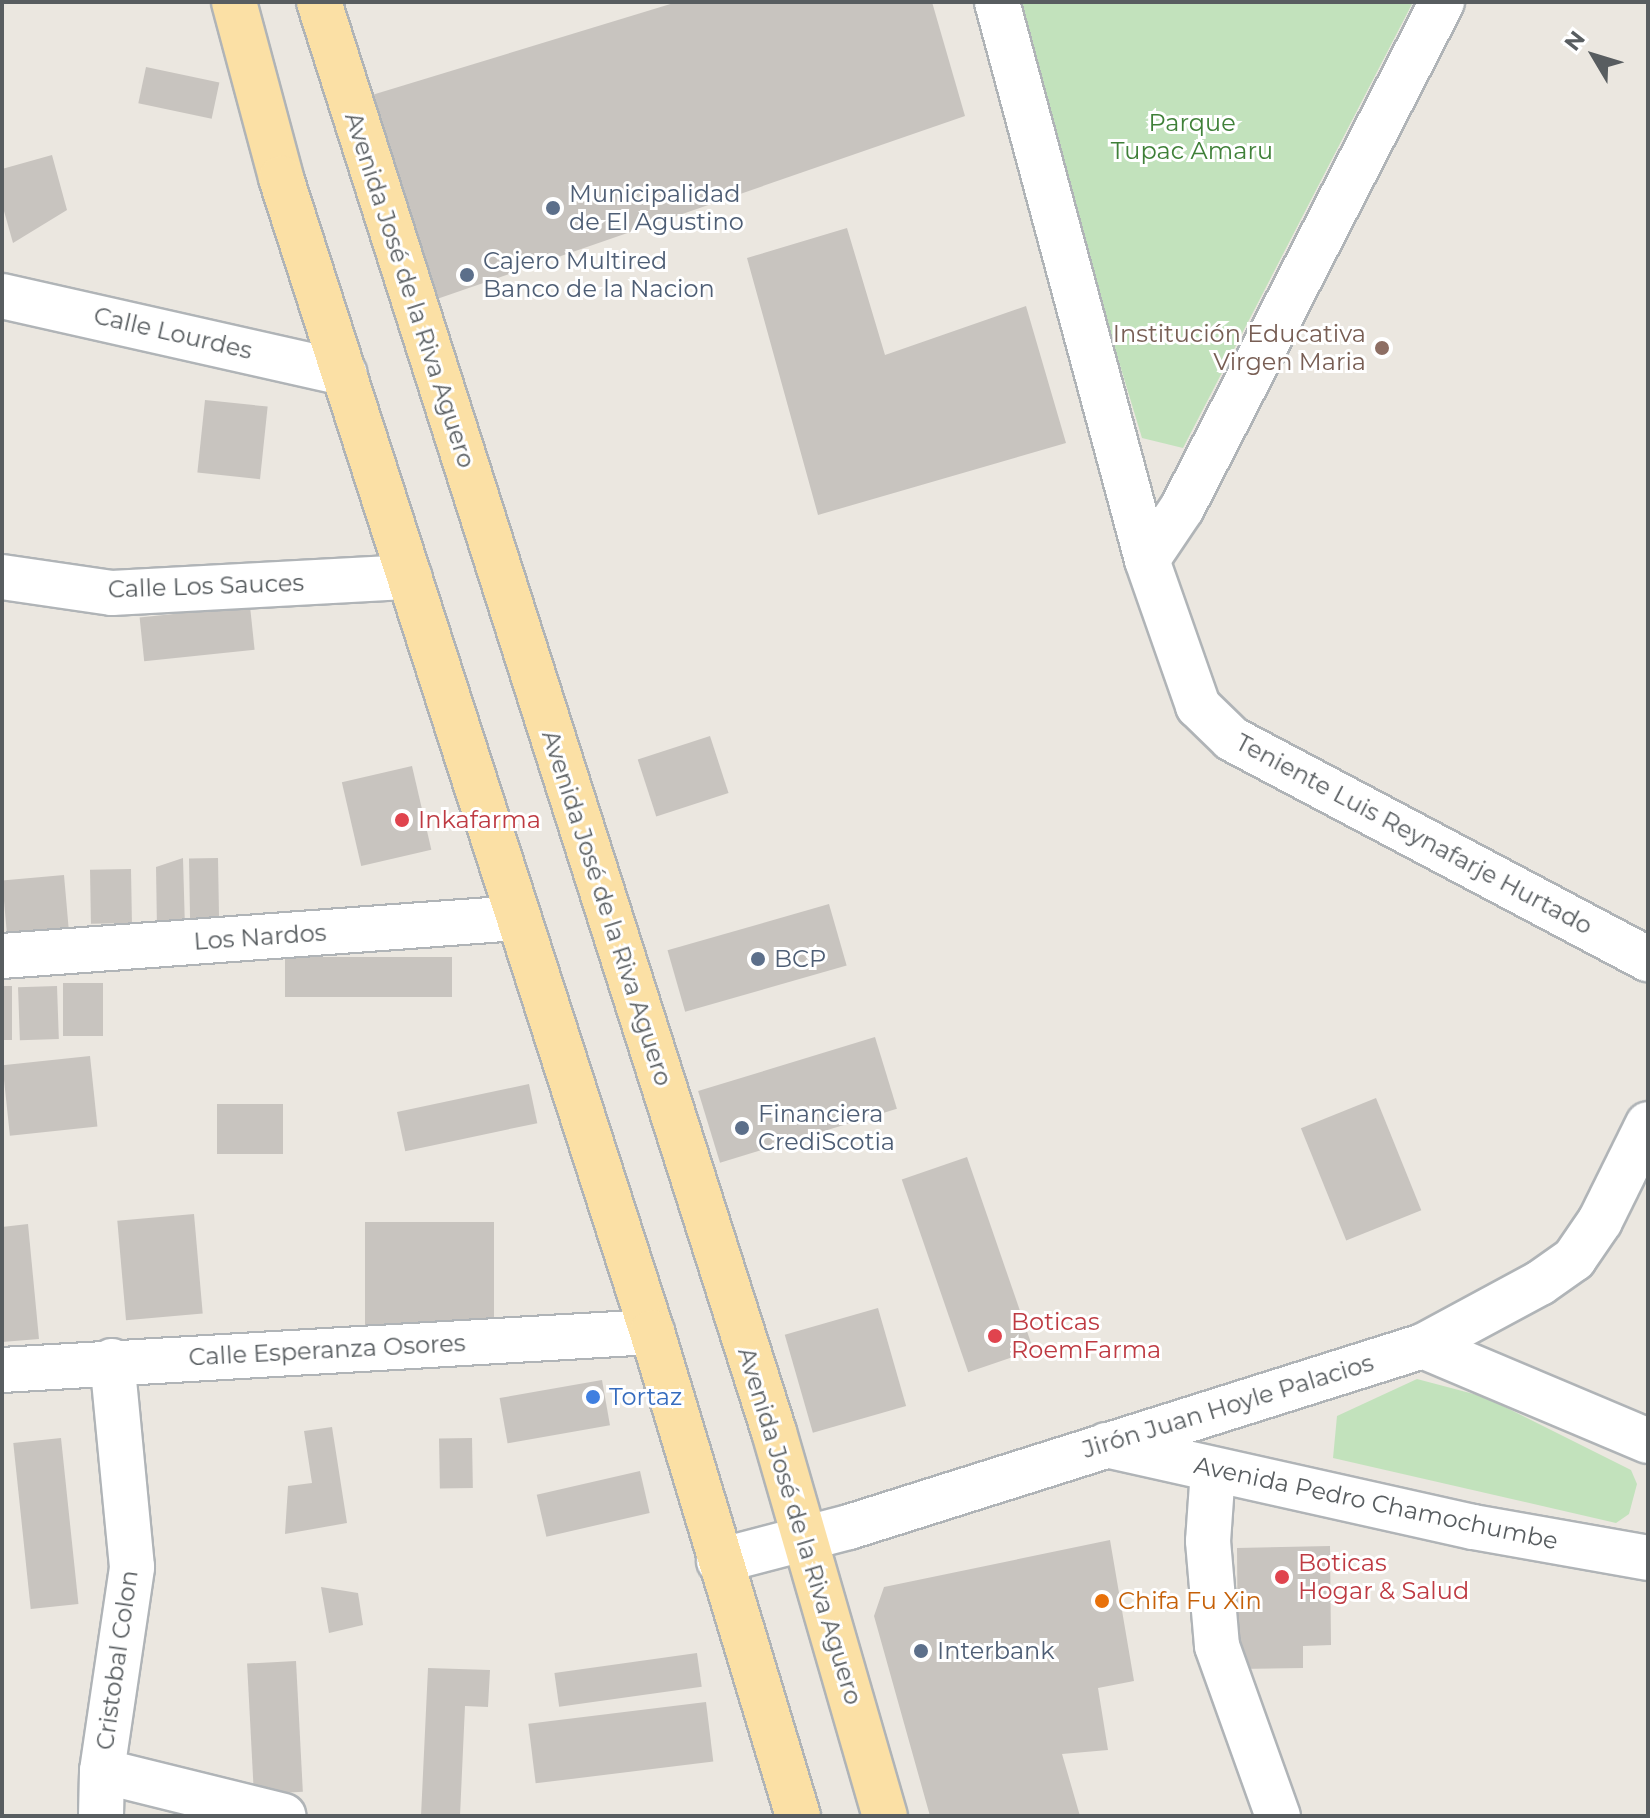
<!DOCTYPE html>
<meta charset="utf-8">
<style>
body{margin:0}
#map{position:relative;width:1650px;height:1818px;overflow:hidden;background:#ebe7e0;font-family:Montserrat,sans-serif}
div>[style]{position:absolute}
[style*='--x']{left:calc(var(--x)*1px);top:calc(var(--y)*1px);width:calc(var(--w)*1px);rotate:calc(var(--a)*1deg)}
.green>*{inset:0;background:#c2e2bc}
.building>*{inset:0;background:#c8c4bf;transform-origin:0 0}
.roads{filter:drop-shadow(2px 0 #b0b4b7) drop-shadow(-2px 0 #b0b4b7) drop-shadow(0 2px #b0b4b7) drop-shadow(0 -2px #b0b4b7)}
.minor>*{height:44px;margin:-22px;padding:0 22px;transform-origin:22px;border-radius:22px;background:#fff}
.major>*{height:44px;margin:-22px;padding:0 22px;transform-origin:22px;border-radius:22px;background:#fbe0a5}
.dots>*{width:22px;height:22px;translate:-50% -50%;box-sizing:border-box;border:4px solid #fff;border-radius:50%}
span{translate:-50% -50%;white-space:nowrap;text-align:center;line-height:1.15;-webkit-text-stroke:6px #fff;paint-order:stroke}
.park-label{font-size:24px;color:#3f8038}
.service-label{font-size:24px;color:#4e5e75}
.left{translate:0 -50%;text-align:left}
.street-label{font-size:24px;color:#585d60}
.education-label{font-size:24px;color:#785e54}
.right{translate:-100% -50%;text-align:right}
.health-label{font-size:24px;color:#be3a42}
.shop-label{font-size:24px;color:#366cbe}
.food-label{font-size:24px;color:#c56008}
.frame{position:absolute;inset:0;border:4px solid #585d60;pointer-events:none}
.north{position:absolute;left:1554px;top:16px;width:80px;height:80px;-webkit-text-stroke:6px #fff;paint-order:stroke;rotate:308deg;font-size:22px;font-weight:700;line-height:32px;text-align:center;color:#585d60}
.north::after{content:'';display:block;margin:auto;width:28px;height:36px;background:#585d60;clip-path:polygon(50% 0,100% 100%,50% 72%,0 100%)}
</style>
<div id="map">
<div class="green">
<div style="clip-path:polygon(1010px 2px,1413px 2px,1183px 448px,1142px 438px)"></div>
<div style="clip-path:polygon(1417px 1379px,1485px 1397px,1631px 1470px,1637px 1484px,1629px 1514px,1616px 1523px,1333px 1458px,1337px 1416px)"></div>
</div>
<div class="building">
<div style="clip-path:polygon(677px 2px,932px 2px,965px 116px,434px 300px,372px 95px)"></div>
<div style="left:146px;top:67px;width:75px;height:37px;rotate:12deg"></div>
<div style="clip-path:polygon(52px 155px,67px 210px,13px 243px,2px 204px,2px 169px)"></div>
<div style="clip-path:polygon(847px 228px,885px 355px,1026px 306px,1066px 443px,818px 515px,747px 258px)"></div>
<div style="left:205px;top:400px;width:63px;height:73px;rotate:6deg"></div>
<div style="left:250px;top:606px;width:44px;height:111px;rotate:84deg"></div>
<div style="left:710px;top:736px;width:60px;height:76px;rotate:72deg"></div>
<div style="left:412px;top:766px;width:86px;height:72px;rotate:77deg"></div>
<div style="clip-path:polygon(183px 858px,185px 929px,157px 930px,156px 867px)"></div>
<div style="left:218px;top:858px;width:71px;height:29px;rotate:89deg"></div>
<div style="left:131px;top:869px;width:54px;height:41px;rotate:89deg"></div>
<div style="left:64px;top:875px;width:55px;height:62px;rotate:85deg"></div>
<div style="left:829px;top:904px;width:64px;height:168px;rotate:74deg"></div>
<div style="left:452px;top:957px;width:40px;height:167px;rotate:90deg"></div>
<div style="left:103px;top:983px;width:53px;height:40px;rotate:90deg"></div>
<div style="left:2px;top:986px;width:10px;height:54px"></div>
<div style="left:57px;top:986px;width:53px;height:39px;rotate:88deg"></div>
<div style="left:875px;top:1037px;width:75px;height:185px;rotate:73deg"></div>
<div style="left:90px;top:1056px;width:71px;height:88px;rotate:84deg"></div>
<div style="left:529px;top:1084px;width:40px;height:135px;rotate:78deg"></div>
<div style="left:1376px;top:1098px;width:121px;height:81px;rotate:68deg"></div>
<div style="left:283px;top:1104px;width:50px;height:66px;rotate:90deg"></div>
<div style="left:967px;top:1157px;width:204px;height:69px;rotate:71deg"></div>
<div style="left:194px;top:1214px;width:100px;height:77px;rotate:85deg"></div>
<div style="left:365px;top:1222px;width:129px;height:113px"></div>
<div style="clip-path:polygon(28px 1224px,39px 1339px,2px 1342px,2px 1227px)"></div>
<div style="left:878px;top:1308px;width:102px;height:97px;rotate:74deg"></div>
<div style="left:602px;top:1380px;width:46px;height:104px;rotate:80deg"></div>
<div style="clip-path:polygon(332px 1427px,347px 1523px,285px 1534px,288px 1486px,312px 1483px,304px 1431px)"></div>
<div style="left:61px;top:1438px;width:167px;height:48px;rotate:84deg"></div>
<div style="left:472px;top:1438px;width:50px;height:33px;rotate:89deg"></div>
<div style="left:640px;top:1471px;width:43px;height:106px;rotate:77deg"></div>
<div style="clip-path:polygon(1110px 1540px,1134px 1681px,1098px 1688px,1108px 1750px,1062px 1754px,1080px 1816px,930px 1816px,874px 1616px,884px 1587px)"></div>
<div style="clip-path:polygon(1330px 1546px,1331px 1645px,1303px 1646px,1303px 1668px,1238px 1669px,1237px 1548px)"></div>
<div style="clip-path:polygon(321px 1587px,358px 1593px,363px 1625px,329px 1633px)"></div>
<div style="left:697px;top:1653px;width:34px;height:144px;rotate:82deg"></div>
<div style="left:296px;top:1661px;width:131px;height:49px;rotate:87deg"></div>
<div style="clip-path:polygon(428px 1668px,490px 1670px,488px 1707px,465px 1706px,460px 1816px,421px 1816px)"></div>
<div style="left:706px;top:1702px;width:60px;height:179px;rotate:83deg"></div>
</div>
<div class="roads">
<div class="minor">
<div style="--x:997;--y:2;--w:578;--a:74.95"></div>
<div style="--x:1147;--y:560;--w:155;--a:70.7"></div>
<div style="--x:1198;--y:706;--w:47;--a:44.1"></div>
<div style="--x:1232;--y:739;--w:471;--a:27.9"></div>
<div style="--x:2;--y:296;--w:351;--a:12.7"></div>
<div style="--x:1147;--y:560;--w:63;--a:-56.1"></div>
<div style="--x:1182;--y:508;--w:569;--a:-62.8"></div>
<div style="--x:2;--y:577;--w:111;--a:8.3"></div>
<div style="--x:112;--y:593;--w:298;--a:-3.1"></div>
<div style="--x:2;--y:956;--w:516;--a:-4.22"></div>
<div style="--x:1423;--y:1346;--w:244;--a:22.9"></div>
<div style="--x:2;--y:1370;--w:651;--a:-3.35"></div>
<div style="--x:1106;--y:1445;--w:376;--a:12.6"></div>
<div style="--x:1473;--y:1527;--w:178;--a:10"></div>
<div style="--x:1213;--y:1470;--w:71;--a:94"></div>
<div style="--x:1208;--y:1541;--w:105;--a:85.1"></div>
<div style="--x:1217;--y:1646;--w:181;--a:70.3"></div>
<div style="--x:719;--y:1561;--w:134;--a:-14.7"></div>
<div style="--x:849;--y:1527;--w:602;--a:-17.5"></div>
<div style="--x:1423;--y:1346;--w:133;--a:-28.3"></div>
<div style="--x:1540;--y:1283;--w:42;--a:-35.2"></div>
<div style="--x:1574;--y:1259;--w:46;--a:-55.6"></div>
<div style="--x:1600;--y:1221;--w:108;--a:-63.7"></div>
<div style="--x:102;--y:1771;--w:187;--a:13.9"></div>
<div style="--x:101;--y:1816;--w:45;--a:-88.7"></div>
<div style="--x:102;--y:1771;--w:206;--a:-81.6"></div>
<div style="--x:132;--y:1567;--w:207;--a:-95.5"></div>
</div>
<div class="major">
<div style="--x:234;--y:2;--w:182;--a:75"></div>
<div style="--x:281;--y:178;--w:1212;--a:72.18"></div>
<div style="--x:652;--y:1332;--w:506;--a:73.21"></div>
<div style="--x:319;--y:2;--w:1501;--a:72.35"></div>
<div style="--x:774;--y:1432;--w:400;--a:73.9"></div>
</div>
</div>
<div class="dots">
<div style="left:553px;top:208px;background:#5c6f8a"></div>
<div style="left:467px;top:275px;background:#5c6f8a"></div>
<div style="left:1382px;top:348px;background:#8d6e63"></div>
<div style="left:402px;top:820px;background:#e0444e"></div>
<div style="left:758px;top:959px;background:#5c6f8a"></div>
<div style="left:742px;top:1128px;background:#5c6f8a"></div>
<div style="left:995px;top:1336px;background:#e0444e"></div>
<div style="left:593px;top:1397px;background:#3f7fe0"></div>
<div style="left:1282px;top:1577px;background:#e0444e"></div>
<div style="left:1102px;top:1601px;background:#e8710a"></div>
<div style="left:921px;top:1651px;background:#5c6f8a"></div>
</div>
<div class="park-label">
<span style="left:1192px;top:137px">Parque<br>Tupac Amaru</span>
</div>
<div class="service-label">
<span class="left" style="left:569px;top:208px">Municipalidad<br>de El Agustino</span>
<span class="left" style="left:483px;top:275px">Cajero Multired<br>Banco de la Nacion</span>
<span class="left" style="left:774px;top:959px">BCP</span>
<span class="left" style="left:758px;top:1128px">Financiera<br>CrediScotia</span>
<span class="left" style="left:937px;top:1651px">Interbank</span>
</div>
<div class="street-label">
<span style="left:410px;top:290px;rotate:72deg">Avenida José de la Riva Aguero</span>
<span style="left:173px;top:333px;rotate:13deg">Calle Lourdes</span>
<span style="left:206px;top:586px;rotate:-2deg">Calle Los Sauces</span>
<span style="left:1414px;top:834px;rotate:28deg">Teniente Luis Reynafarje Hurtado</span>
<span style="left:607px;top:908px;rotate:72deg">Avenida José de la Riva Aguero</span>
<span style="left:260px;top:937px;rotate:-4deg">Los Nardos</span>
<span style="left:327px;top:1350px;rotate:-3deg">Calle Esperanza Osores</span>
<span style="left:1228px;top:1406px;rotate:-17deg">Jirón Juan Hoyle Palacios</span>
<span style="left:1376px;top:1503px;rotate:12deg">Avenida Pedro Chamochumbe</span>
<span style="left:800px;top:1526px;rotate:73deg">Avenida José de la Riva Aguero</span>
<span style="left:117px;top:1660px;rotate:-82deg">Cristobal Colon</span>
</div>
<div class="education-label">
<span class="right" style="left:1366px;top:348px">Institución Educativa<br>Virgen Maria</span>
</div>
<div class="health-label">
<span class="left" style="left:418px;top:820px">Inkafarma</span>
<span class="left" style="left:1011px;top:1336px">Boticas<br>RoemFarma</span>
<span class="left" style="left:1298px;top:1577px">Boticas<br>Hogar &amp; Salud</span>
</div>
<div class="shop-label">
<span class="left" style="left:609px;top:1397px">Tortaz</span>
</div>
<div class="food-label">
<span class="left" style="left:1118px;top:1601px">Chifa Fu Xin</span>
</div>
<div class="frame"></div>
<div class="north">N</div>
</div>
